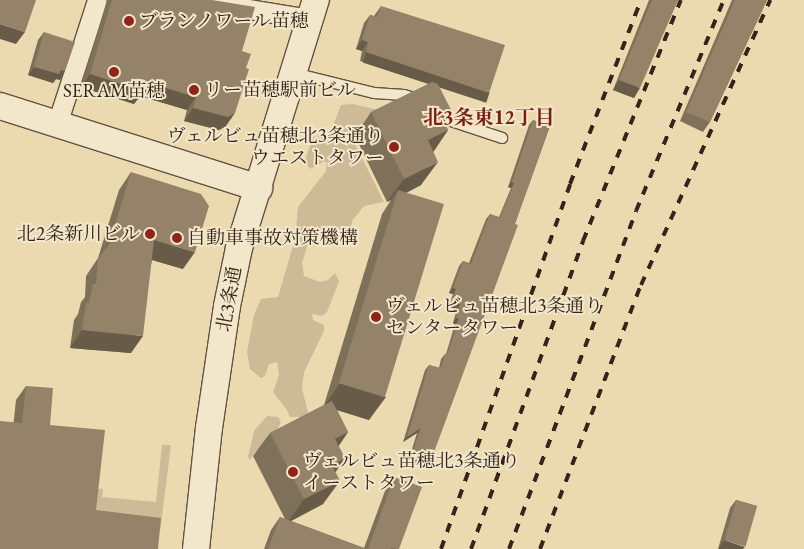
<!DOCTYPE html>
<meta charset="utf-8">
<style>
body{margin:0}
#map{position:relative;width:804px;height:549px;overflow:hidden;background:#ebdaaf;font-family:"EB Garamond","Noto Serif JP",serif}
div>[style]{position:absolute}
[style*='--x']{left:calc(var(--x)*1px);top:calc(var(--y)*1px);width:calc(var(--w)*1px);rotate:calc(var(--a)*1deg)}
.green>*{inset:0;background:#ccbb96}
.roads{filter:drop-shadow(1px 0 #635241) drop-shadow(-1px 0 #635241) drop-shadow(0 1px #635241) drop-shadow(0 -1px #635241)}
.lane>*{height:10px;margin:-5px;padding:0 5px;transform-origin:5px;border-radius:5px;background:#f2e7cb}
.street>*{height:19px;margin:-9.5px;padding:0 9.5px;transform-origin:9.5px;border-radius:9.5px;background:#f2e7cb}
.secondary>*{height:26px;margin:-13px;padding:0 13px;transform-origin:13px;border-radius:13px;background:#f2e7cb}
.rail>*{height:4px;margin-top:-2px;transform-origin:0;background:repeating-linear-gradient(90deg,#36241c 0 9px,transparent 0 18px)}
.wall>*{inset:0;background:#7f7159}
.shaded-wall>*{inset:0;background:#685c49;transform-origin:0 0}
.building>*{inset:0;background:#948368;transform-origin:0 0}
.dots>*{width:14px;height:14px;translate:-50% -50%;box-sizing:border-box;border:2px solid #f2e7cb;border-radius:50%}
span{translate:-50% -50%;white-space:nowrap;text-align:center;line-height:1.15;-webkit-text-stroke:4px #f2e7cb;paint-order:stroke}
.poi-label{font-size:19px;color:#36241c}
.left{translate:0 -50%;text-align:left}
.right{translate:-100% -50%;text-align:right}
.street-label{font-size:19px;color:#36241c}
.neighbourhood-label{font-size:20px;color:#7a1f14;font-weight:700}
</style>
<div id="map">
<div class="green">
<div style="clip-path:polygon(353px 104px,379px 110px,351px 136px,384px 202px,364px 206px,352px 221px,348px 246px,344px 246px,343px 234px,338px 228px,330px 226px,311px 234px,302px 263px,304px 276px,320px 282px,328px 280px,335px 273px,339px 281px,327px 312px,322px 316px,312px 314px,313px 320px,324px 325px,324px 331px,304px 372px,302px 389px,309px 416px,308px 420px,299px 417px,290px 417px,287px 410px,273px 392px,279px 375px,277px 362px,269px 364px,265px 376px,261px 378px,250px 369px,247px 352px,254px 315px,261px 299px,278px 297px,295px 239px,298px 207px,326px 171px,327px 163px,325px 161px,310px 169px,305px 161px,313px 137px,325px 133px,329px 136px,341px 105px)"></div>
<div style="clip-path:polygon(267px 416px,278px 417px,281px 422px,276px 432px,275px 441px,255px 452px,250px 460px,248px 457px,254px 431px)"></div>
<div style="clip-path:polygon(162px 445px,171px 445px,160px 532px,89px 524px,92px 488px,103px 489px,102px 497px,156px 502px)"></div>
</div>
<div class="roads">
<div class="lane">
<div style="--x:294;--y:73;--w:82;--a:14"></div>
<div style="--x:374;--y:93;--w:30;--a:4"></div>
<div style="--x:404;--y:95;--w:15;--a:16"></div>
<div style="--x:441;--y:107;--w:17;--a:54"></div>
<div style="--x:451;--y:121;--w:54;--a:18.4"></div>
</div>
<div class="street">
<div style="--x:193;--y:0;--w:119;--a:9.2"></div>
<div style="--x:57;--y:124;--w:130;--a:-72.1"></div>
</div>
<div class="secondary">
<div style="--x:0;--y:106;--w:272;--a:17.6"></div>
<div style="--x:196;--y:549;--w:122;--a:-83.9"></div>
<div style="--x:209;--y:428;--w:123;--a:-81.6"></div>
<div style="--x:227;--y:306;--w:59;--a:-78.3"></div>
<div style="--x:239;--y:248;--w:260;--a:-72.8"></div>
</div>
</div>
<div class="rail">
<div style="--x:441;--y:549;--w:387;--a:-70.5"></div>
<div style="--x:570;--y:184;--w:197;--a:-68.9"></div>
<div style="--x:471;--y:549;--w:328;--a:-70"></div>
<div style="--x:583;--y:241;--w:260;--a:-67.9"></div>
<div style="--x:509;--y:549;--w:361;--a:-69.4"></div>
<div style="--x:636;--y:211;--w:229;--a:-67.4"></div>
<div style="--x:540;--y:549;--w:283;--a:-69.1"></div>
<div style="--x:641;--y:285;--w:313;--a:-65.6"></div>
</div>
<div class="wall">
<div style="clip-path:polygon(107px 0,212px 0,242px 51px,226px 126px,219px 130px,184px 121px,187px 110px,140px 96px,134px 104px,81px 87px)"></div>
<div style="clip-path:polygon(649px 0,678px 0,634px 98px,613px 90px)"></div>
<div style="clip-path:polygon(732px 0,767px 0,710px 122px,703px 132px,680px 121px)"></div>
<div style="clip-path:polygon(381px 6px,489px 93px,483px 101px,439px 87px,444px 122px,448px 130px,433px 152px,421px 185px,406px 193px,369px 420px,337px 410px,348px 432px,339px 445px,335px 472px,323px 504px,291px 521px,364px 548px,385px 491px,394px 477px,399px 549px,264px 549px,271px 530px,280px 517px,285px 519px,253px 456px,270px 433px,324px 405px,382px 214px,391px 200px,387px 202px,355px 136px,371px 112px,429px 84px,360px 61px,362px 51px,356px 49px,364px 23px,370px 15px,374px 16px)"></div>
<div style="clip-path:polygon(44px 32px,65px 71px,60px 80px,56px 79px,53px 83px,28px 75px,38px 40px)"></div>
<div style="clip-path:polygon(533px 120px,550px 126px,427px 468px,408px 462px,417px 433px,403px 442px,425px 370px,429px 365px,439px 368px,441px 359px,445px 354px,446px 354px,455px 324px,453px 323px,457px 309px,449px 307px,453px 294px,449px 293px,459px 266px,463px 261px,469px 263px,486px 219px,490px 214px,499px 217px,511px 188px,508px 187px,529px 125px)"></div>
<div style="clip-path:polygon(131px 172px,183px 269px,152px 260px,131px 353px,70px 348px,74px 320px,78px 314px,81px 302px,85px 297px,86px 276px,98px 258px,119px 190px)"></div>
<div style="clip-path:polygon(26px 386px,50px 425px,96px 510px,0 549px,16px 400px)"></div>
<div style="clip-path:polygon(736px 500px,757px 506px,718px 549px,730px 508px)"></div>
</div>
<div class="shaded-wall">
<div style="clip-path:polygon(0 24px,25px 32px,16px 44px,0 39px)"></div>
<div style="clip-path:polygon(362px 40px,368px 42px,362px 51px,356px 49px)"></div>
<div style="left:366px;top:52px;width:130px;height:11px;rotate:18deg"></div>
<div style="clip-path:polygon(34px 67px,61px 70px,65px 71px,60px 80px,56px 79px,53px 83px,28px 75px)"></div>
<div style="clip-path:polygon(90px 74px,146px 82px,196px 97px,187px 110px,140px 96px,134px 104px,81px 87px)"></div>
<div style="clip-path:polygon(619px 80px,640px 88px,634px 98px,613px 90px)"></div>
<div style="clip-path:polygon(193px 108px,235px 113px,226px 126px,219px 130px,184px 121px)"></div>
<div style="clip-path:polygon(452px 112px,435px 135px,441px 117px)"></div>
<div style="clip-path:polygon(448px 130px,432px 154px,428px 140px)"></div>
<div style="clip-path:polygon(438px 162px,421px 185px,396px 198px,398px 190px,391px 200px,387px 202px,404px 179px)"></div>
<div style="clip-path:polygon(512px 182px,514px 183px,511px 188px,508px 187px)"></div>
<div style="clip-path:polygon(154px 240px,195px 252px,183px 269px,142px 257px)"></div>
<div style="clip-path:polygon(453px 288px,456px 289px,453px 294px,449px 293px)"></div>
<div style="clip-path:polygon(452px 302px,460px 304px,457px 309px,449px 307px)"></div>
<div style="clip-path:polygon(456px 318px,459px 319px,455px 324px,453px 323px)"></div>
<div style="clip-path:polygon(82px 330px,143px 336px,131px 353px,70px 348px)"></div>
<div style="clip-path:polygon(340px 383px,386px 397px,369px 420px,324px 406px)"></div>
<div style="clip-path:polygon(421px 428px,417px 433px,403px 442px,407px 437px)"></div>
<div style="clip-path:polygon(348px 432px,332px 456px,335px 439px)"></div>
<div style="left:411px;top:457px;width:20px;height:6px;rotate:18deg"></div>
<div style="clip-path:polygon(345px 458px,329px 482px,332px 465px)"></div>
<div style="clip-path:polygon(340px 481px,323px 504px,287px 523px,304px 499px)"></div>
<div style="clip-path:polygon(724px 540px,745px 547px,743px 549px,718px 549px)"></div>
</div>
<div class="building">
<div style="clip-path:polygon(0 0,36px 0,25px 32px,0 24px)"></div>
<div style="clip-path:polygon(112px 0,212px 0,255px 7px,242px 51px,251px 54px,246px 68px,249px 69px,235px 113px,228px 117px,193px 108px,196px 97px,146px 82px,143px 91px,90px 74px)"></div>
<div style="clip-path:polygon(652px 0,678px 0,640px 88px,619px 80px)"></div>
<div style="clip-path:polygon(735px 0,767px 0,710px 122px,686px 112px)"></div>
<div style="clip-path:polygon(381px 6px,505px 45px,489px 93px,366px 52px,368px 42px,362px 40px,370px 15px,377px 17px)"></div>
<div style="clip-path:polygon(44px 32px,75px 42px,65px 71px,61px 70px,59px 74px,34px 67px)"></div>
<div style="clip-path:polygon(432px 82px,438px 84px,452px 112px,441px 117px,448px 130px,428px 140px,438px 162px,404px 179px,371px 112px)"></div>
<div style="clip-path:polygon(533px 120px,550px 126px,515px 224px,518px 225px,430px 463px,411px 457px,421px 428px,407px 437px,429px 365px,441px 368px,445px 354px,447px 355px,459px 319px,456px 318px,460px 304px,452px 302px,456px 289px,453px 288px,463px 261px,471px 264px,490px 214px,500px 218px,514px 183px,512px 182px)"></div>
<div style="clip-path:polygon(131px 172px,201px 194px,209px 206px,195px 252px,154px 240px,143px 336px,82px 330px,86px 303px,89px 303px,93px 284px,96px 284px,98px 259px,109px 245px)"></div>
<div style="left:398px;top:190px;width:48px;height:202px;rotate:17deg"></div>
<div style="clip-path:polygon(26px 386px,53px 388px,50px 425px,105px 430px,96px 510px,161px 518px,158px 549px,0 549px,0 421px,22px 423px)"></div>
<div style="clip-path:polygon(332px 401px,348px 432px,335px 439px,345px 458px,332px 465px,340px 481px,304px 499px,270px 433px)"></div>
<div style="clip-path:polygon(394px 477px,422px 487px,399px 549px,391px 548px,390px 549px,368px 549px)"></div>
<div style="left:736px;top:500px;width:22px;height:42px;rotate:16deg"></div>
<div style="clip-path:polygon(280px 517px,367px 549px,268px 549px)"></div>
</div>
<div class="dots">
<div style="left:129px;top:21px;background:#8f2418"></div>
<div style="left:114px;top:72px;background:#8f2418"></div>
<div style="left:194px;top:90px;background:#8f2418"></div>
<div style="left:394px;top:147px;background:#8f2418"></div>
<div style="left:150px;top:234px;background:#8f2418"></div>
<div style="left:177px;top:238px;background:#8f2418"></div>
<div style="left:376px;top:317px;background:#8f2418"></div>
<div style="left:293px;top:472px;background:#8f2418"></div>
</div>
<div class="poi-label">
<span class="left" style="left:139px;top:21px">ブランノワール苗穂</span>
<span class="left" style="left:204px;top:90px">リー苗穂駅前ビル</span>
<span style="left:114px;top:91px">SERAM苗穂</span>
<span class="right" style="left:384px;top:147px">ヴェルビュ苗穂北3条通り<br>ウエストタワー</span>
<span class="right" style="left:140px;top:234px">北2条新川ビル</span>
<span class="left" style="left:187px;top:238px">自動車事故対策機構</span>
<span class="left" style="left:386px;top:317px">ヴェルビュ苗穂北3条通り<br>センタータワー</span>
<span class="left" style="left:303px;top:472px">ヴェルビュ苗穂北3条通り<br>イーストタワー</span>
</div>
<div class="street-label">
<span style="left:229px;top:299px;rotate:-80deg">北3条通</span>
</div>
<div class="neighbourhood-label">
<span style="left:489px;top:117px">北3条東12丁目</span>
</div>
</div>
